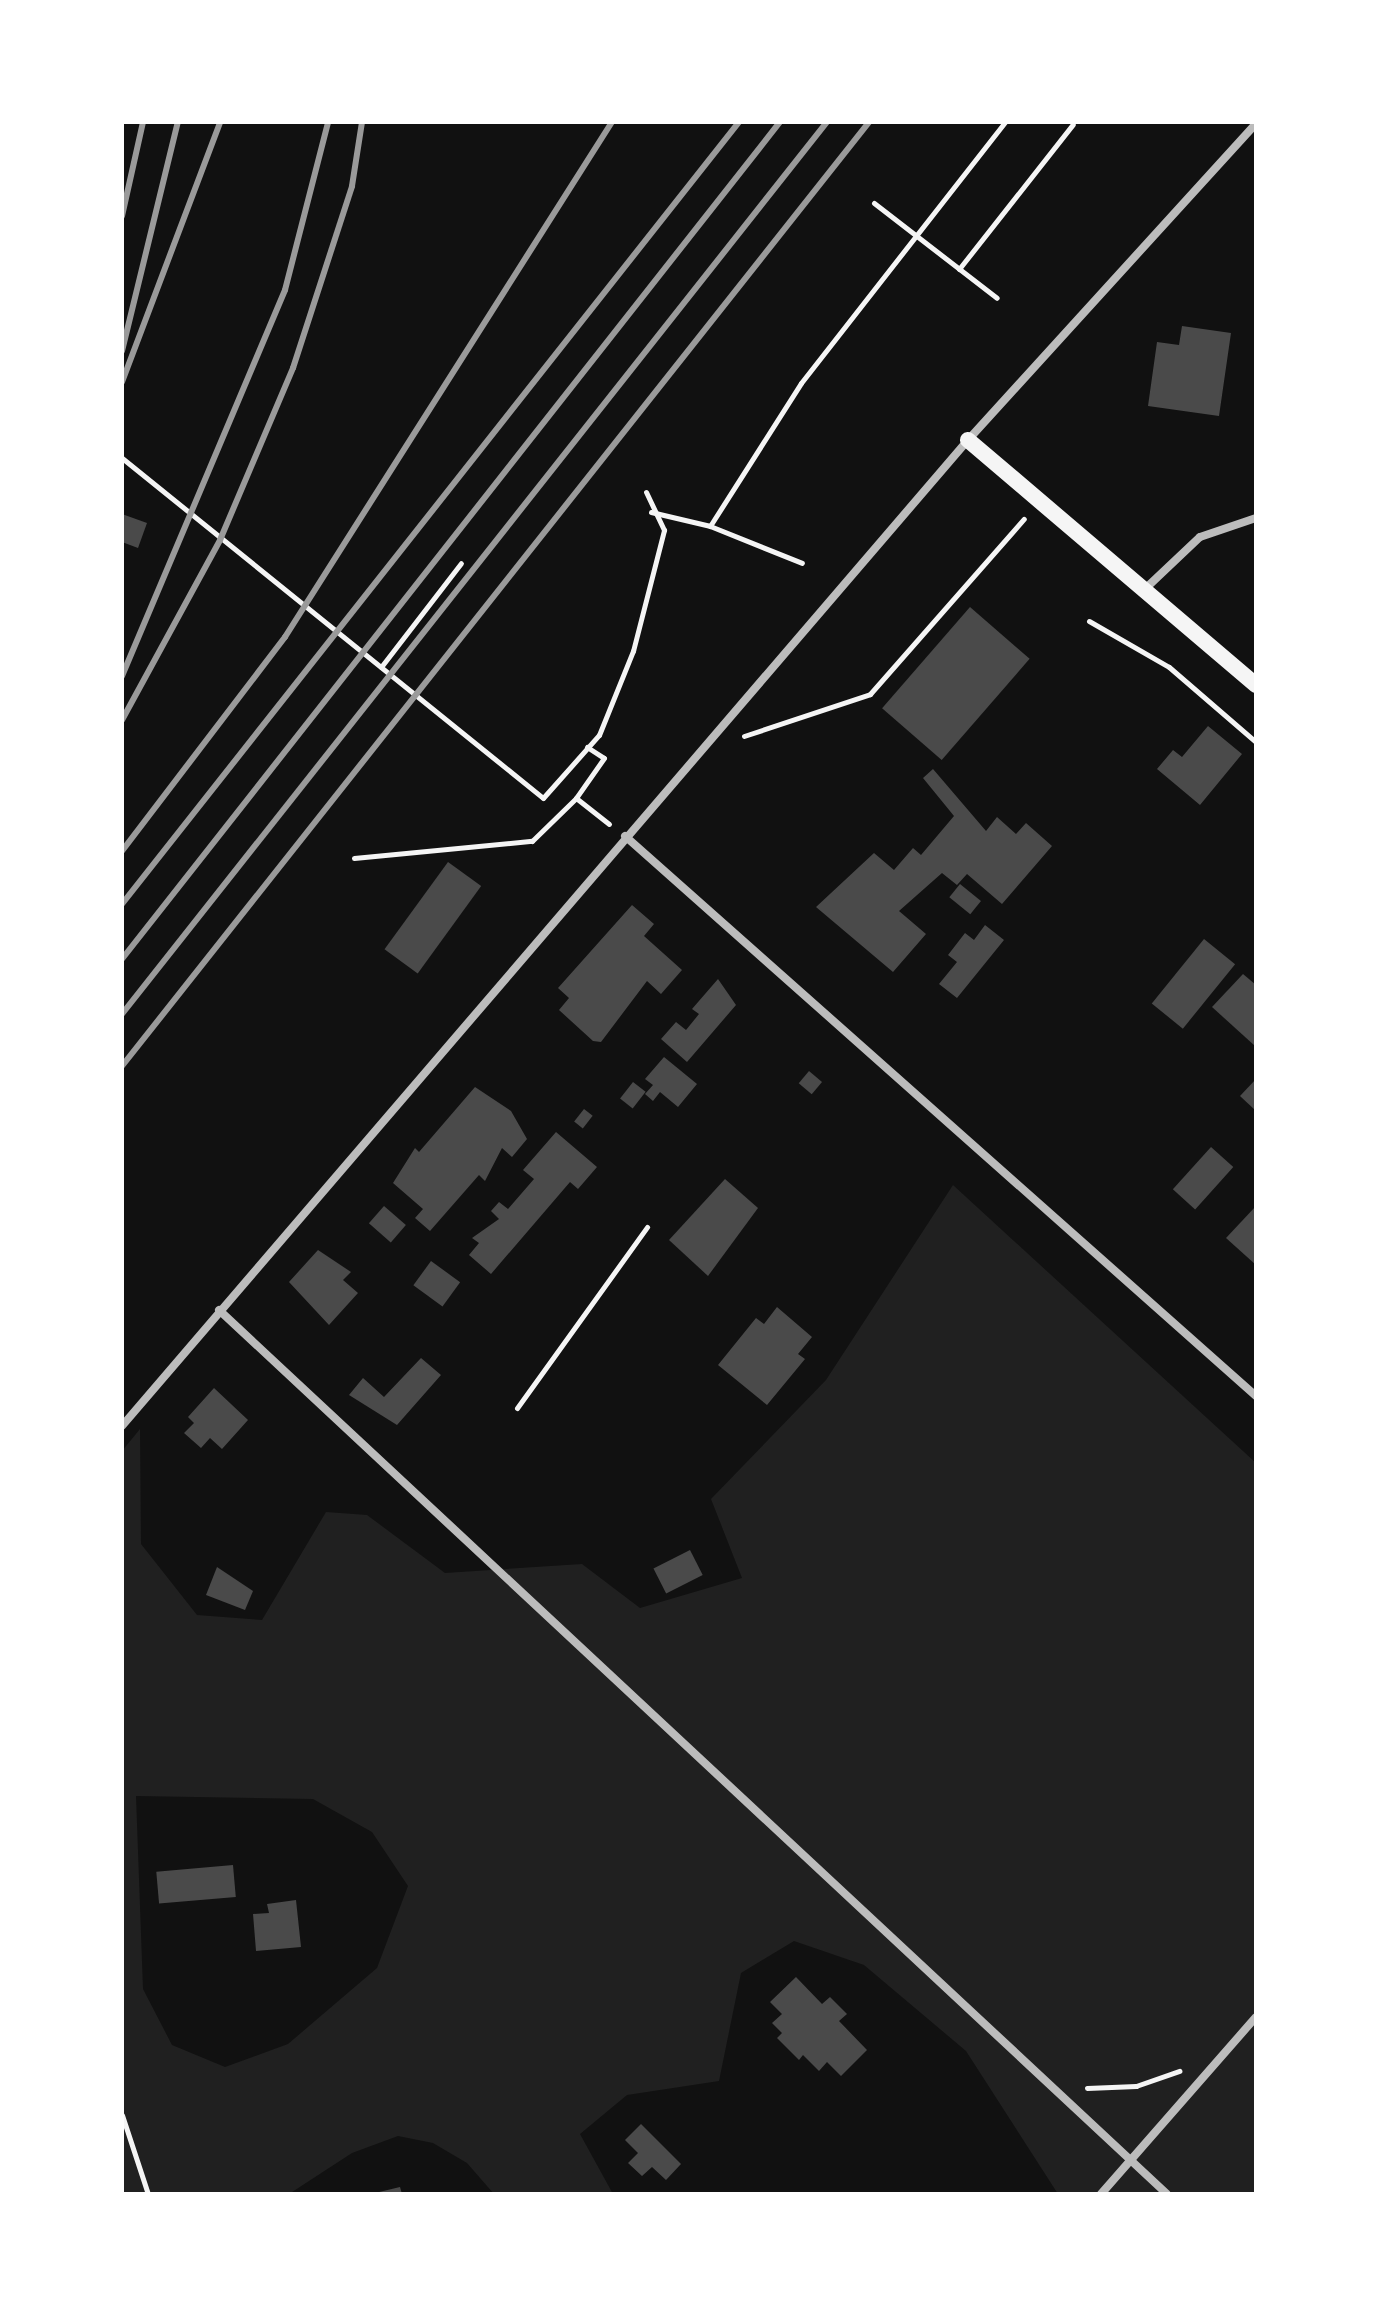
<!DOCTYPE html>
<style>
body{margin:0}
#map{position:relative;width:1378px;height:2316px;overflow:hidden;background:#111;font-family:"Source Sans 3",sans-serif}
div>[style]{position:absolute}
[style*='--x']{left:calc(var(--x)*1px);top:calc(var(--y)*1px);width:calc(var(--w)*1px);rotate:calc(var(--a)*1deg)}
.green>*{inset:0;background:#202020}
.building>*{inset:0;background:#4a4a4a;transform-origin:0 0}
.path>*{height:5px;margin:-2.5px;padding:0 2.5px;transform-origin:2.5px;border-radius:2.5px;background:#f5f5f5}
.minor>*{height:8px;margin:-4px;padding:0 4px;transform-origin:4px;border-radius:4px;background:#bcbcbc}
.secondary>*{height:16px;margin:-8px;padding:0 8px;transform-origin:8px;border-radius:8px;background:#f5f5f5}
.rail>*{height:6px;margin:-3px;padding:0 3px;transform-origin:3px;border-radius:3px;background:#9a9a9a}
span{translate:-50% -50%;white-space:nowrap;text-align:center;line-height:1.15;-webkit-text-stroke:6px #fff;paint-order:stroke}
.frame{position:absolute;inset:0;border:124px solid #fff;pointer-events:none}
</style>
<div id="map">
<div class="green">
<div style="clip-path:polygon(evenodd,953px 1185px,1256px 1463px,1256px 2194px,1058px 2194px,966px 2051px,864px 1965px,794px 1941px,741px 1973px,719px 2081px,627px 2095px,580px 2134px,613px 2194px,494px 2194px,467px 2163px,433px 2143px,398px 2136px,352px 2153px,289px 2194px,122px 2194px,122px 1451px,140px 1429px,141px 1544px,197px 1615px,262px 1620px,326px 1512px,367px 1515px,445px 1573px,582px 1564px,640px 1608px,742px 1578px,711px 1499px,826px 1380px,953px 1185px,136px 1796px,313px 1799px,372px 1832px,408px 1886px,377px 1968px,288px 2044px,225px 2067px,172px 2045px,143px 1989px,136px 1796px)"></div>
</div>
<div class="building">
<div style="clip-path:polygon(1182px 326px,1231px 333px,1219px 416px,1148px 406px,1157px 342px,1179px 345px)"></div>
<div style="clip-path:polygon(122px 514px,147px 523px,138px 548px,122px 542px)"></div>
<div style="left:970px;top:607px;width:79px;height:134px;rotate:41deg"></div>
<div style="clip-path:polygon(1208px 726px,1242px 754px,1200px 805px,1157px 769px,1173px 750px,1182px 757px)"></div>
<div style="clip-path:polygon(933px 769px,986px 831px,997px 817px,1016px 834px,1026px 823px,1052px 846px,1002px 904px,967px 874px,957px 885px,942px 873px,899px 911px,926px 934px,893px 972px,816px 907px,874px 853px,894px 870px,913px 848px,921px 855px,954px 816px,923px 778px)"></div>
<div style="left:448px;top:862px;width:41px;height:108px;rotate:36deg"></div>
<div style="left:960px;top:884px;width:27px;height:17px;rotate:39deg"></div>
<div style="clip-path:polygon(632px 905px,654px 924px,644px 936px,682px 970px,661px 994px,647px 981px,601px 1042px,593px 1041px,559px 1010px,569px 998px,558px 988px)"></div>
<div style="clip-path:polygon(985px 925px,1004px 940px,957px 998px,939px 984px,957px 962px,948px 955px,965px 933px,974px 940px)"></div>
<div style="left:1204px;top:939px;width:40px;height:83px;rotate:39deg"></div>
<div style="clip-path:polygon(1243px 974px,1256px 985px,1255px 1046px,1212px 1007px)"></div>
<div style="clip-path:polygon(718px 979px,736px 1005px,687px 1062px,661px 1039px,676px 1022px,686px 1030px,699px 1014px,692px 1009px)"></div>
<div style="clip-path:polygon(664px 1057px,697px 1084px,678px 1107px,660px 1092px,653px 1101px,645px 1094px,653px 1085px,645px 1079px)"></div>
<div style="left:809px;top:1071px;width:17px;height:16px;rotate:40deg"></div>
<div style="clip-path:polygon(1256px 1079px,1256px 1111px,1240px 1096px)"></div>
<div style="left:633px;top:1082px;width:16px;height:21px;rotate:38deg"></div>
<div style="clip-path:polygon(475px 1087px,511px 1111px,527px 1139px,512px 1157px,502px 1148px,485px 1181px,479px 1175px,430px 1231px,415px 1218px,423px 1209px,393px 1183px,415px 1148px,419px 1152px)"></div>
<div style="left:584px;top:1109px;width:11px;height:16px;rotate:38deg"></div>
<div style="clip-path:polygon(556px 1132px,597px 1167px,578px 1189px,570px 1182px,491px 1274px,469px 1255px,479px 1243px,472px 1238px,499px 1219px,491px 1211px,499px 1202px,508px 1209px,534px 1179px,523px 1170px)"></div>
<div style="left:1211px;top:1147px;width:30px;height:57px;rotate:42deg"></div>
<div style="clip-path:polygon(725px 1179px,758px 1208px,708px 1276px,669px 1240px)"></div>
<div style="left:384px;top:1206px;width:29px;height:23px;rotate:41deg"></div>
<div style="clip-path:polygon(1256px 1206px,1256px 1265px,1226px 1238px)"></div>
<div style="clip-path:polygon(318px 1250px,351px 1272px,343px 1280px,358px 1293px,329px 1325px,289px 1282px)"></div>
<div style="left:431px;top:1261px;width:36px;height:30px;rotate:36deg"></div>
<div style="clip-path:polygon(777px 1307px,812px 1337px,798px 1354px,805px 1359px,767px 1405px,718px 1365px,756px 1318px,764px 1324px)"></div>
<div style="clip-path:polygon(421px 1358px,441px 1375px,397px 1425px,349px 1395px,363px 1378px,384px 1397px)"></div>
<div style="clip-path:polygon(214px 1388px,248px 1420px,222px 1449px,210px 1438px,201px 1448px,184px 1433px,194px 1423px,188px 1417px)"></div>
<div style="left:690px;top:1550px;width:28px;height:41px;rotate:63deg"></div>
<div style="clip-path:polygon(217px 1567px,253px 1591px,245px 1610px,206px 1595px)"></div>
<div style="left:233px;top:1865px;width:32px;height:77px;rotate:85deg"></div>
<div style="clip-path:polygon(296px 1900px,301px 1947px,256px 1951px,253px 1914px,269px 1913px,267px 1904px)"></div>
<div style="clip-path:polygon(796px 1977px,822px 2004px,830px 1997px,847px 2014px,839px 2021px,867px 2050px,841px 2076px,827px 2062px,819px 2071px,803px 2055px,799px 2060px,777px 2038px,782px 2033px,772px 2023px,782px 2014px,770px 2002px)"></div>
<div style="clip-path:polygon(641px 2124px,681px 2164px,666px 2180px,652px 2167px,642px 2176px,628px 2163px,638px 2153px,625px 2140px)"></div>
<div style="clip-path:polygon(400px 2187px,402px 2194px,376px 2194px,375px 2193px)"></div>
</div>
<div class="path">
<div style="--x:874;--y:203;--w:155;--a:37.7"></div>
<div style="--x:959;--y:269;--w:184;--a:-51.8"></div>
<div style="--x:122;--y:458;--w:541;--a:38.92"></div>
<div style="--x:543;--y:798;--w:84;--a:-48.4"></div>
<div style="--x:599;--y:735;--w:91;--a:-68"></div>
<div style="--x:633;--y:651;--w:125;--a:-75.6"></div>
<div style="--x:664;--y:530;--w:42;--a:-115.3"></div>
<div style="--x:651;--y:512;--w:61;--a:13.3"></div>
<div style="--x:710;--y:526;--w:99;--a:21.9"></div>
<div style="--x:710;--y:526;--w:169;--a:-57.5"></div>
<div style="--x:801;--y:383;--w:331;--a:-52"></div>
<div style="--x:1089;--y:621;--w:92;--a:29.9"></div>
<div style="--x:1169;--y:667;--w:115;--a:40.8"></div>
<div style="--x:381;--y:667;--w:131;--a:-52.4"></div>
<div style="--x:744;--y:736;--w:133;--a:-18.4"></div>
<div style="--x:870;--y:694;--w:233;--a:-48.7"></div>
<div style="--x:587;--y:747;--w:20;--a:33"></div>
<div style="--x:604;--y:758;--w:49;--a:125"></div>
<div style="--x:576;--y:798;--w:42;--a:38.2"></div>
<div style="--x:354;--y:858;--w:179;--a:-5.5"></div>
<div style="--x:532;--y:841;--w:62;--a:-44.3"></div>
<div style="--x:517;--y:1408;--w:223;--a:-54.3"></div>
<div style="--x:1087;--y:2088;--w:49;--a:-2.3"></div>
<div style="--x:1136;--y:2086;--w:46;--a:-19.2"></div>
<div style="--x:122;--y:2115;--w:83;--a:71.8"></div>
</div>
<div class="minor">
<div style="--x:1146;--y:588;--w:74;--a:-43.4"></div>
<div style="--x:1200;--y:537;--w:59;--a:-18.7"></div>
<div style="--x:625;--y:836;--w:844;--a:41.59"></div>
<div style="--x:219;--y:1310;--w:1296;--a:43"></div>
<div style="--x:122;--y:1426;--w:1299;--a:-49.37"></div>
<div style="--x:968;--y:440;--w:428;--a:-47.7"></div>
<div style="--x:1101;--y:2194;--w:235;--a:-48.8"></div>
</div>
<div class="secondary">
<div style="--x:968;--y:440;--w:378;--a:40.4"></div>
</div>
<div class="rail">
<div style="--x:122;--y:216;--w:96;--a:-77.4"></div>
<div style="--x:122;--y:351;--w:236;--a:-76.3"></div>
<div style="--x:122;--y:382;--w:278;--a:-69.3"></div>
<div style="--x:122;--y:676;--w:419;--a:-67.1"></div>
<div style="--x:285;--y:290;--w:173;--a:-75.6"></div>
<div style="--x:122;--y:720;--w:205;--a:-61.4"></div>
<div style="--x:220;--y:540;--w:187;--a:-67"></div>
<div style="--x:293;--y:368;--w:191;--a:-72"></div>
<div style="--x:352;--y:186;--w:65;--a:-81.1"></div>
<div style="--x:122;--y:851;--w:269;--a:-52.7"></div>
<div style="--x:285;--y:637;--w:610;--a:-57.59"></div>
<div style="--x:122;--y:904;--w:996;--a:-51.73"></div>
<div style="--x:122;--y:959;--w:1065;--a:-51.83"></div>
<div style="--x:122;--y:1014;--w:1137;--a:-51.68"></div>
<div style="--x:122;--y:1066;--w:1204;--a:-51.64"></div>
</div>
<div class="frame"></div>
</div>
